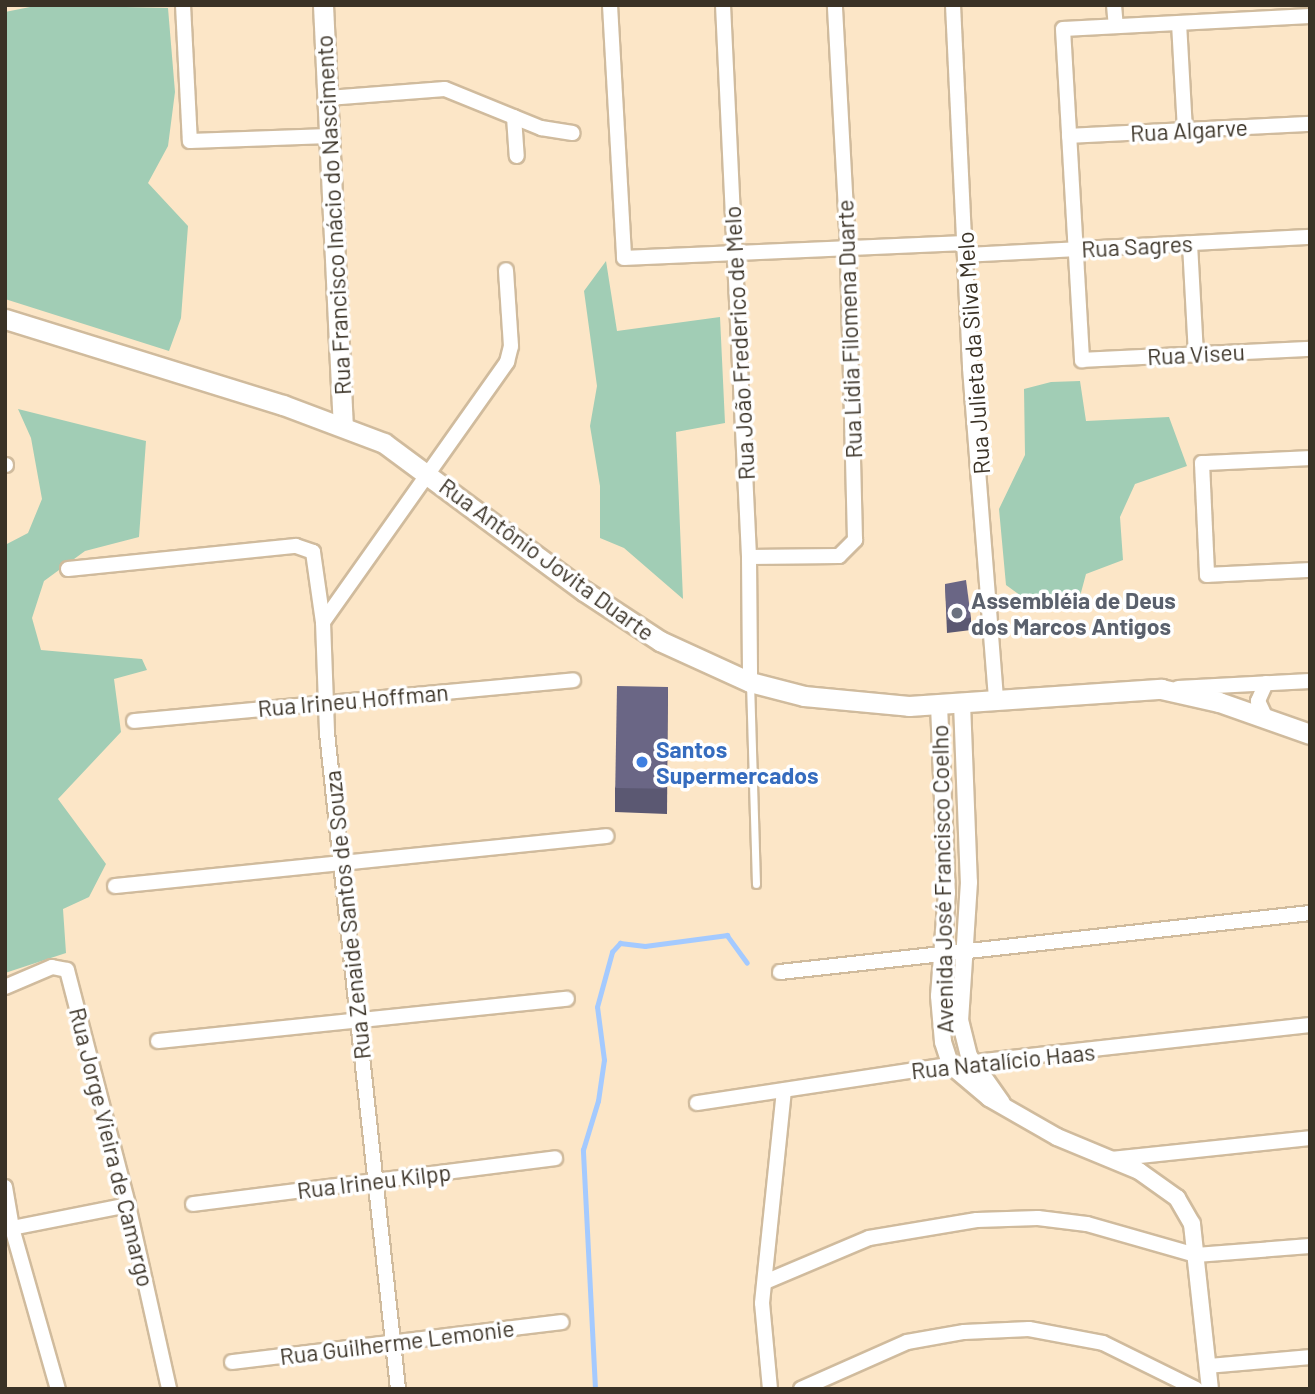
<!DOCTYPE html>
<meta charset="utf-8">
<style>
body{margin:0}
#map{position:relative;width:1315px;height:1394px;overflow:hidden;background:#fce6c7;font-family:Barlow,sans-serif}
div>[style]{position:absolute}
[style*='--x']{left:calc(var(--x)*1px);top:calc(var(--y)*1px);width:calc(var(--w)*1px);rotate:calc(var(--a)*1deg)}
.green>*{inset:0;background:#a1cdb5}
.stream>*{height:4.5px;margin:-2.25px;padding:0 2.25px;transform-origin:2.25px;border-radius:2.25px;background:#a4caff}
.roads{filter:drop-shadow(2px 0 #d0bb9d) drop-shadow(-2px 0 #d0bb9d) drop-shadow(0 2px #d0bb9d) drop-shadow(0 -2px #d0bb9d)}
.service>*{height:7px;margin:-3.5px;padding:0 3.5px;transform-origin:3.5px;border-radius:3.5px;background:#fff}
.minor>*{height:14px;margin:-7px;padding:0 7px;transform-origin:7px;border-radius:7px;background:#fff}
.tertiary>*{height:16px;margin:-8px;padding:0 8px;transform-origin:8px;border-radius:8px;background:#fff}
.secondary>*{height:19px;margin:-9.5px;padding:0 9.5px;transform-origin:9.5px;border-radius:9.5px;background:#fff}
.wall>*{inset:0;background:#5b5872}
.building>*{inset:0;background:#6a6685;transform-origin:0 0}
.dots>*{width:19px;height:19px;translate:-50% -50%;box-sizing:border-box;border:4px solid #fff;border-radius:50%}
span{translate:-50% -50%;white-space:nowrap;text-align:center;line-height:1.15;-webkit-text-stroke:7px #fff;paint-order:stroke}
.street-label{font-size:23px;color:#3a3226}
.worship-label{font-size:23px;color:#5b616d;font-weight:700}
.left{translate:0 -50%;text-align:left}
.shop-label{font-size:23px;color:#366cbe;font-weight:700}
.frame{position:absolute;inset:0;border:7px solid #3a3226;pointer-events:none}
</style>
<div id="map">
<div class="green">
<div style="clip-path:polygon(40px 5px,168px 8px,175px 92px,168px 146px,148px 183px,188px 226px,181px 318px,169px 351px,5px 299px,5px 12px)"></div>
<div style="clip-path:polygon(606px 261px,617px 331px,720px 317px,725px 423px,676px 432px,683px 599px,624px 548px,600px 538px,600px 486px,590px 426px,597px 386px,584px 291px)"></div>
<div style="clip-path:polygon(1080px 381px,1086px 421px,1169px 417px,1187px 466px,1135px 484px,1120px 517px,1123px 560px,1086px 574px,1079px 600px,1057px 601px,1046px 594px,1025px 599px,1006px 585px,999px 509px,1025px 455px,1024px 389px,1051px 382px)"></div>
<div style="clip-path:polygon(18px 409px,146px 441px,139px 537px,85px 551px,44px 581px,32px 618px,41px 650px,142px 659px,147px 670px,114px 679px,121px 732px,58px 799px,106px 864px,89px 897px,63px 909px,66px 953px,5px 973px,5px 545px,28px 533px,42px 499px,31px 438px)"></div>
</div>
<div class="stream">
<div style="--x:595;--y:1389;--w:239;--a:-92.9"></div>
<div style="--x:583;--y:1150;--w:51;--a:-73"></div>
<div style="--x:598;--y:1101;--w:41;--a:-81.7"></div>
<div style="--x:604;--y:1060;--w:53;--a:-97.5"></div>
<div style="--x:597;--y:1007;--w:57;--a:-74.7"></div>
<div style="--x:612;--y:952;--w:12;--a:-48"></div>
<div style="--x:620;--y:943;--w:25;--a:7"></div>
<div style="--x:645;--y:946;--w:83;--a:-7.6"></div>
<div style="--x:727;--y:935;--w:34;--a:54"></div>
</div>
<div class="roads">
<div class="service">
<div style="--x:750;--y:682;--w:202;--a:88.3"></div>
</div>
<div class="minor">
<div style="--x:183;--y:5;--w:136;--a:87.1"></div>
<div style="--x:190;--y:141;--w:139;--a:-2.1"></div>
<div style="--x:610;--y:5;--w:253;--a:86.8"></div>
<div style="--x:624;--y:258;--w:340;--a:-2.5"></div>
<div style="--x:723;--y:5;--w:553;--a:87.3"></div>
<div style="--x:749;--y:557;--w:125;--a:89.5"></div>
<div style="--x:953;--y:5;--w:363;--a:87.3"></div>
<div style="--x:970;--y:368;--w:334;--a:85.5"></div>
<div style="--x:1114;--y:5;--w:21;--a:85"></div>
<div style="--x:1310;--y:16;--w:247;--a:177"></div>
<div style="--x:1063;--y:29;--w:332;--a:86.7"></div>
<div style="--x:1082;--y:360;--w:228;--a:-2.8"></div>
<div style="--x:1179;--y:23;--w:108;--a:86.8"></div>
<div style="--x:328;--y:98;--w:117;--a:-4.4"></div>
<div style="--x:445;--y:89;--w:104;--a:22.1"></div>
<div style="--x:541;--y:128;--w:32;--a:9"></div>
<div style="--x:514;--y:117;--w:39;--a:86"></div>
<div style="--x:1069;--y:136;--w:241;--a:-2.9"></div>
<div style="--x:1190;--y:244;--w:110;--a:86.9"></div>
<div style="--x:965;--y:255;--w:345;--a:-3"></div>
<div style="--x:1310;--y:458;--w:108;--a:177.3"></div>
<div style="--x:1202;--y:463;--w:112;--a:87.4"></div>
<div style="--x:1207;--y:575;--w:103;--a:-2.8"></div>
<div style="--x:5;--y:465;--w:1;--a:0"></div>
<div style="--x:749;--y:557;--w:90;--a:-0.6"></div>
<div style="--x:839;--y:556;--w:23;--a:-45"></div>
<div style="--x:855;--y:540;--w:292;--a:-91.4"></div>
<div style="--x:848;--y:248;--w:243;--a:-93.1"></div>
<div style="--x:68;--y:569;--w:229;--a:-5.8"></div>
<div style="--x:296;--y:546;--w:18;--a:19"></div>
<div style="--x:313;--y:552;--w:71;--a:81.9"></div>
<div style="--x:323;--y:622;--w:111;--a:87.9"></div>
<div style="--x:327;--y:733;--w:660;--a:83.82"></div>
<div style="--x:323;--y:622;--w:319;--a:-54.7"></div>
<div style="--x:507;--y:362;--w:16;--a:-76"></div>
<div style="--x:511;--y:346;--w:76;--a:-93.8"></div>
<div style="--x:1266;--y:683;--w:20;--a:114"></div>
<div style="--x:1258;--y:701;--w:19;--a:65"></div>
<div style="--x:1178;--y:688;--w:132;--a:-3"></div>
<div style="--x:134;--y:721;--w:441;--a:-5.3"></div>
<div style="--x:115;--y:886;--w:494;--a:-5.8"></div>
<div style="--x:780;--y:972;--w:533;--a:-6.35"></div>
<div style="--x:5;--y:987;--w:51;--a:-23.1"></div>
<div style="--x:52;--y:967;--w:15;--a:11"></div>
<div style="--x:67;--y:970;--w:243;--a:75.4"></div>
<div style="--x:128;--y:1205;--w:189;--a:77.4"></div>
<div style="--x:158;--y:1041;--w:411;--a:-5.9"></div>
<div style="--x:697;--y:1103;--w:254;--a:-8.6"></div>
<div style="--x:948;--y:1065;--w:364;--a:-6.3"></div>
<div style="--x:1111;--y:1159;--w:200;--a:-6"></div>
<div style="--x:5;--y:1187;--w:42;--a:80.3"></div>
<div style="--x:12;--y:1228;--w:167;--a:74.1"></div>
<div style="--x:193;--y:1204;--w:365;--a:-7.2"></div>
<div style="--x:12;--y:1228;--w:118;--a:-11.2"></div>
<div style="--x:765;--y:1282;--w:113;--a:-22.9"></div>
<div style="--x:869;--y:1238;--w:109;--a:-9.5"></div>
<div style="--x:977;--y:1220;--w:61;--a:-1.9"></div>
<div style="--x:1038;--y:1218;--w:49;--a:7"></div>
<div style="--x:1087;--y:1224;--w:113;--a:15.9"></div>
<div style="--x:1196;--y:1255;--w:114;--a:-4.5"></div>
<div style="--x:232;--y:1362;--w:332;--a:-6.9"></div>
<div style="--x:1208;--y:1366;--w:102;--a:-5"></div>
<div style="--x:770;--y:1389;--w:86;--a:-95.3"></div>
<div style="--x:762;--y:1303;--w:214;--a:-84.1"></div>
<div style="--x:801;--y:1389;--w:116;--a:-23.9"></div>
<div style="--x:907;--y:1342;--w:58;--a:-10"></div>
<div style="--x:964;--y:1332;--w:65;--a:-2.6"></div>
<div style="--x:1029;--y:1329;--w:75;--a:10.7"></div>
<div style="--x:1103;--y:1343;--w:104;--a:26.3"></div>
</div>
<div class="tertiary">
<div style="--x:962;--y:703;--w:179;--a:87.8"></div>
<div style="--x:969;--y:882;--w:138;--a:93.7"></div>
<div style="--x:960;--y:1020;--w:37;--a:76"></div>
<div style="--x:969;--y:1056;--w:57;--a:54.9"></div>
<div style="--x:939;--y:705;--w:187;--a:87.6"></div>
<div style="--x:947;--y:892;--w:104;--a:94.4"></div>
<div style="--x:939;--y:996;--w:46;--a:85"></div>
<div style="--x:943;--y:1042;--w:25;--a:72"></div>
<div style="--x:951;--y:1066;--w:50;--a:40.1"></div>
<div style="--x:989;--y:1098;--w:78;--a:29.8"></div>
<div style="--x:1057;--y:1137;--w:89;--a:22.5"></div>
<div style="--x:1139;--y:1171;--w:47;--a:35.4"></div>
<div style="--x:1177;--y:1198;--w:30;--a:60"></div>
<div style="--x:1192;--y:1224;--w:166;--a:83.8"></div>
</div>
<div class="secondary">
<div style="--x:323;--y:5;--w:420;--a:87.3"></div>
<div style="--x:5;--y:319;--w:291;--a:17.2"></div>
<div style="--x:283;--y:405;--w:108;--a:20.6"></div>
<div style="--x:384;--y:443;--w:249;--a:36.5"></div>
<div style="--x:584;--y:591;--w:91;--a:33.3"></div>
<div style="--x:660;--y:641;--w:99;--a:24.5"></div>
<div style="--x:750;--y:682;--w:56;--a:14.5"></div>
<div style="--x:804;--y:696;--w:105;--a:5.4"></div>
<div style="--x:909;--y:706;--w:253;--a:-3.9"></div>
<div style="--x:1161;--y:689;--w:59;--a:12.6"></div>
<div style="--x:1219;--y:702;--w:96;--a:19.4"></div>
</div>
</div>
<div class="wall">
<div style="clip-path:polygon(945px 584px,971px 618px,971px 630px,947px 633px)"></div>
<div style="clip-path:polygon(668px 687px,667px 814px,615px 812px,615px 788px)"></div>
</div>
<div class="building">
<div style="clip-path:polygon(966px 580px,971px 618px,947px 620px,945px 584px)"></div>
<div style="left:617px;top:686px;width:51px;height:102px;rotate:1deg"></div>
</div>
<div class="dots">
<div style="left:957px;top:613px;background:#6b7280"></div>
<div style="left:642px;top:762px;background:#3f7fe0"></div>
</div>
<div class="street-label">
<span style="left:1189px;top:130px;rotate:-3deg">Rua Algarve</span>
<span style="left:333px;top:215px;rotate:-93deg">Rua Francisco Inácio do Nascimento</span>
<span style="left:1137px;top:246px;rotate:-3deg">Rua Sagres</span>
<span style="left:849px;top:329px;rotate:-92deg">Rua Lídia Filomena Duarte</span>
<span style="left:739px;top:343px;rotate:-93deg">Rua João Frederico de Melo</span>
<span style="left:973px;top:353px;rotate:-94deg">Rua Julieta da Silva Melo</span>
<span style="left:1196px;top:354px;rotate:-3deg">Rua Viseu</span>
<span style="left:547px;top:559px;rotate:36deg">Rua Antônio Jovita Duarte</span>
<span style="left:353px;top:700px;rotate:-5deg">Rua Irineu Hoffman</span>
<span style="left:942px;top:879px;rotate:-91deg">Avenida José Francisco Coelho</span>
<span style="left:347px;top:915px;rotate:-96deg">Rua Zenaide Santos de Souza</span>
<span style="left:1003px;top:1061px;rotate:-6deg">Rua Natalício Haas</span>
<span style="left:112px;top:1147px;rotate:76deg">Rua Jorge Vieira de Camargo</span>
<span style="left:374px;top:1181px;rotate:-7deg">Rua Irineu Kilpp</span>
<span style="left:397px;top:1342px;rotate:-7deg">Rua Guilherme Lemonie</span>
</div>
<div class="worship-label">
<span class="left" style="left:971px;top:613px">Assembléia de Deus<br>dos Marcos Antigos</span>
</div>
<div class="shop-label">
<span class="left" style="left:656px;top:762px">Santos<br>Supermercados</span>
</div>
<div class="frame"></div>
</div>
